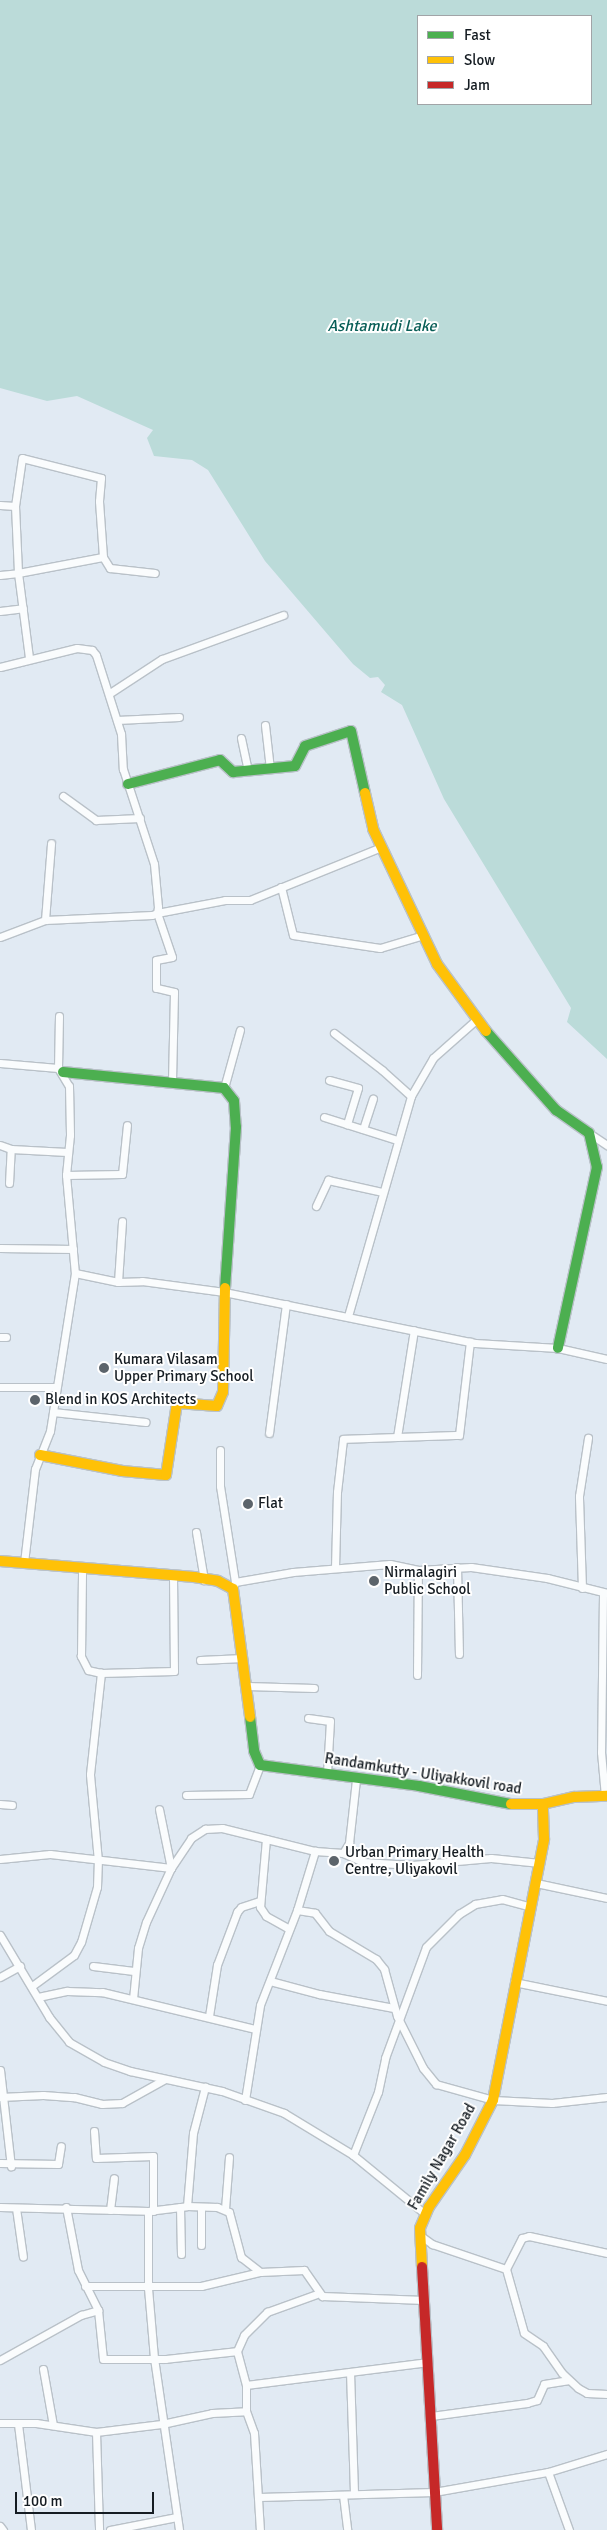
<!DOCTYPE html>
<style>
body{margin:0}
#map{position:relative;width:607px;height:2530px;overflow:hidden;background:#e1eaf3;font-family:Signika,sans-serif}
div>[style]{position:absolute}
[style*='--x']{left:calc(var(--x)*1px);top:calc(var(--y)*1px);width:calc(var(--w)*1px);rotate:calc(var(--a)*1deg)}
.water>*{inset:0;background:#bbdbd9}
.roads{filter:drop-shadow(1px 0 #b9c1c8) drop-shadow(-1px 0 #b9c1c8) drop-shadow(0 1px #b9c1c8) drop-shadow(0 -1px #b9c1c8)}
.street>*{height:7px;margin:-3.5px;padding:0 3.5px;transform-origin:3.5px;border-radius:3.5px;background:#fafcfd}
.fast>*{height:10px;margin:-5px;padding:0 5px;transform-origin:5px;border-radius:5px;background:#4caf50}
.slow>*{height:10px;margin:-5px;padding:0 5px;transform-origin:5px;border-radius:5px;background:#ffc107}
.jam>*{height:10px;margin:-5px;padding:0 5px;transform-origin:5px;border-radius:5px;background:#c62828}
.dots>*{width:14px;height:14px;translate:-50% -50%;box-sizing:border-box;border:2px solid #fff;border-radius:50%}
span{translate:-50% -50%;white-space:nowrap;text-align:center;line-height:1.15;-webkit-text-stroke:4px #fff;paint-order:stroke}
.poi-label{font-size:15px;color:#151c22}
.left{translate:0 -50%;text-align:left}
.street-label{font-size:15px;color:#151c22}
.water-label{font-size:16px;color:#095e57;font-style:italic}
.legend{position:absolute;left:417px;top:15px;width:175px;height:90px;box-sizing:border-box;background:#fff;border:1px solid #a1a4a7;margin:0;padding:6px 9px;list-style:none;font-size:15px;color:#151c22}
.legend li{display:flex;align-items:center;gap:10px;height:25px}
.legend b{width:25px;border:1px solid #a1a4a7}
.scale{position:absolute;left:15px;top:2492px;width:139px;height:22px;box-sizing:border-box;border:2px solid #151c22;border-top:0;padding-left:6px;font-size:15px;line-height:18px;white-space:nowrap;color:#151c22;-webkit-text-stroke:4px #fff;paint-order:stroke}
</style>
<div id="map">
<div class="water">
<div style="clip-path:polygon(evenodd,0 0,607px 0,607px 1059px,567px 1022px,571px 1008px,444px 799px,402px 705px,381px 692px,385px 685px,378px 677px,370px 678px,353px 664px,265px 561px,208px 470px,192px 460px,154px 456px,147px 438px,153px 430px,77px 396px,47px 401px,0 388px,0 0,418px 16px,591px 16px,591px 104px,418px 104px,418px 16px)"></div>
</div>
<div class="roads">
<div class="street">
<div style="--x:0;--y:505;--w:15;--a:4"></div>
<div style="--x:103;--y:557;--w:13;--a:58"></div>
<div style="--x:110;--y:568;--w:45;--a:6.3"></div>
<div style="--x:0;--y:575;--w:18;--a:-6"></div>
<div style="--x:18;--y:573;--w:86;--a:-10.7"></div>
<div style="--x:103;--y:557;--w:56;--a:-94.1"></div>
<div style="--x:99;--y:501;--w:23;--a:-85"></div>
<div style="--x:101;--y:478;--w:81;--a:-165.8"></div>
<div style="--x:22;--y:458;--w:49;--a:98.3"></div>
<div style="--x:15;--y:506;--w:67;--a:87.4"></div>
<div style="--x:18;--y:573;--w:86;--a:82.6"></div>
<div style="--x:0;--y:611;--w:23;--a:-7"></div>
<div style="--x:0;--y:667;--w:79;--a:-13.9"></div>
<div style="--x:77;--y:648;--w:15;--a:8"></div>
<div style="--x:92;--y:650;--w:6;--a:51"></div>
<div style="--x:96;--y:655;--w:83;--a:72.4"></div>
<div style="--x:121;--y:734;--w:35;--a:87"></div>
<div style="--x:123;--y:769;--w:100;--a:71.9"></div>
<div style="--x:154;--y:864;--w:43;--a:84.7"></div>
<div style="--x:158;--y:907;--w:6;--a:99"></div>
<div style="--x:157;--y:913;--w:5;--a:158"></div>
<div style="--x:152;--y:915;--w:107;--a:177.3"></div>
<div style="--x:45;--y:920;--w:48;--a:159.3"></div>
<div style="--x:110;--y:693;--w:62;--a:-33.2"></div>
<div style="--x:162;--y:659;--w:129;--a:-20"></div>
<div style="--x:117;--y:720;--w:62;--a:-2.8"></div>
<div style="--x:265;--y:725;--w:44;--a:83.5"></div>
<div style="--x:241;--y:738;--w:34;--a:78"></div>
<div style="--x:63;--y:796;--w:41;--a:36"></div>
<div style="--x:96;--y:820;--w:44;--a:-2.6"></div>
<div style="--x:281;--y:887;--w:49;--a:76"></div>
<div style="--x:293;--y:935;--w:88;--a:8.5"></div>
<div style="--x:380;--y:948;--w:46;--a:-16.5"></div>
<div style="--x:45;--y:920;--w:77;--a:-85.5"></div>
<div style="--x:334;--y:1033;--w:61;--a:37.6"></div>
<div style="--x:382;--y:1070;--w:39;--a:42"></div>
<div style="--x:0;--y:1063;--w:58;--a:4.9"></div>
<div style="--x:58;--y:1068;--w:21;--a:59"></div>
<div style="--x:69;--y:1086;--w:49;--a:88.8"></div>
<div style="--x:70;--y:1135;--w:40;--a:95.7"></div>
<div style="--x:66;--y:1175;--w:98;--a:84.8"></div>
<div style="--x:75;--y:1273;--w:160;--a:99"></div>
<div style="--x:50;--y:1431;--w:41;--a:111.5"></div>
<div style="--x:35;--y:1469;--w:94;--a:96.7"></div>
<div style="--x:58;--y:1068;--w:52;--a:-88.9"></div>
<div style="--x:329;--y:1080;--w:30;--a:15"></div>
<div style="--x:358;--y:1088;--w:38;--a:107"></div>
<div style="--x:172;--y:1081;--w:89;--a:-88.7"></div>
<div style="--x:174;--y:992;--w:18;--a:-167"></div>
<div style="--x:156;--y:988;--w:28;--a:-90"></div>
<div style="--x:156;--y:960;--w:16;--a:-11"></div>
<div style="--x:172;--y:957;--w:46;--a:-108.8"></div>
<div style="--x:157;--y:913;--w:69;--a:-10.8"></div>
<div style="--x:225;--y:900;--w:25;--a:0"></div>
<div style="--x:250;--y:900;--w:141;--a:-22"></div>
<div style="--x:224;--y:1088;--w:60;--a:-74.6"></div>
<div style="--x:324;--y:1117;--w:77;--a:17.5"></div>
<div style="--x:363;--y:1129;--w:32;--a:-72"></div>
<div style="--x:589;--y:1133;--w:22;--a:34"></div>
<div style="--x:0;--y:1145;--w:12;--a:20"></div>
<div style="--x:11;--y:1149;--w:56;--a:3.1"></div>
<div style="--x:66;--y:1175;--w:56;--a:-1"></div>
<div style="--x:122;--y:1174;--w:49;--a:-84.2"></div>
<div style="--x:9;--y:1183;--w:34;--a:-87"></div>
<div style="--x:316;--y:1206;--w:29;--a:-65"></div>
<div style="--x:328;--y:1180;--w:55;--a:12.5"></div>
<div style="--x:0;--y:1248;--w:73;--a:0.8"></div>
<div style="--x:75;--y:1273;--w:44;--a:11.8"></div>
<div style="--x:118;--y:1282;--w:24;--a:-2"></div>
<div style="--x:142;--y:1281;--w:83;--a:7.6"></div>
<div style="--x:224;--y:1292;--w:256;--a:11.5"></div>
<div style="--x:475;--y:1343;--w:83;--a:3.4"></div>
<div style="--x:558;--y:1348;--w:50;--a:12.7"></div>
<div style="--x:118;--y:1282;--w:61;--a:-86.2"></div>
<div style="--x:348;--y:1316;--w:229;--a:-74"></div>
<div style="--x:411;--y:1096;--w:44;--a:-59.9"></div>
<div style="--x:433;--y:1058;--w:57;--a:-41.5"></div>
<div style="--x:0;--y:1337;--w:6;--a:0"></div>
<div style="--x:0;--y:1387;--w:56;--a:0"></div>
<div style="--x:53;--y:1412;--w:93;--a:6.2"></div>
<div style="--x:269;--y:1433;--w:130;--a:-82.5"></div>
<div style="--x:397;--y:1437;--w:108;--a:-81"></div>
<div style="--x:220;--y:1450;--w:36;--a:90"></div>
<div style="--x:220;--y:1486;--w:97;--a:81.1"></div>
<div style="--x:196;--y:1532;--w:49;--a:80.5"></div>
<div style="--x:457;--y:1567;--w:87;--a:88.7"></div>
<div style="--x:335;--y:1568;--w:76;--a:-88.5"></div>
<div style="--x:337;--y:1492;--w:53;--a:-83.5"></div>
<div style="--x:343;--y:1439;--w:116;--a:-2"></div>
<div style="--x:459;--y:1435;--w:94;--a:-83.3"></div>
<div style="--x:582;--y:1588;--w:92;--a:-91.9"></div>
<div style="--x:579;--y:1496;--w:59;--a:-81.2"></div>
<div style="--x:233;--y:1589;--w:7;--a:-74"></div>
<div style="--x:235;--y:1582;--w:59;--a:-9.8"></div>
<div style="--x:293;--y:1572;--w:97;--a:-4.7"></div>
<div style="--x:390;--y:1564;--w:29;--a:12"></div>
<div style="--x:418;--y:1570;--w:53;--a:-3.2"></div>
<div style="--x:471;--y:1567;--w:77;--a:8.2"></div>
<div style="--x:547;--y:1578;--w:62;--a:14"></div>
<div style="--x:603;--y:1594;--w:158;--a:90.7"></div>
<div style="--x:601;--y:1752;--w:44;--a:84.8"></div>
<div style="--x:200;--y:1660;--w:43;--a:-2.7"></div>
<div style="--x:101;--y:1673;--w:73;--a:-1.6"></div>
<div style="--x:174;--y:1671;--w:95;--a:-90.6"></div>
<div style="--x:417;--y:1675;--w:105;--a:-89.5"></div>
<div style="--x:247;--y:1686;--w:67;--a:1.7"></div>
<div style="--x:308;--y:1718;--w:22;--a:8"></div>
<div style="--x:330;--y:1721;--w:52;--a:93.3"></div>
<div style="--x:186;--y:1795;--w:63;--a:-0.9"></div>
<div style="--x:249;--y:1794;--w:31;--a:-69"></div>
<div style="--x:0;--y:1804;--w:12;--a:5"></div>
<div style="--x:266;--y:1839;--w:68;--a:95"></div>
<div style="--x:260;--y:1907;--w:11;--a:56"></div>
<div style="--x:266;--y:1916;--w:26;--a:29"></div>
<div style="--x:343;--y:1853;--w:22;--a:24"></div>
<div style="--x:363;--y:1862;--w:49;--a:3.5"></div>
<div style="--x:412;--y:1865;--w:79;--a:-5.1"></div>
<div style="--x:491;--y:1858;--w:49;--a:5.8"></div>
<div style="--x:0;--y:1859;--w:50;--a:-5.7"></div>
<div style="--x:50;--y:1854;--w:122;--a:6.6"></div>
<div style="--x:171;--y:1868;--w:60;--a:-101.5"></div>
<div style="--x:536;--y:1883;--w:73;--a:11.9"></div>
<div style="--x:297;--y:1910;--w:18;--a:9"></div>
<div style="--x:315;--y:1913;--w:23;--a:52"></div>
<div style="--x:329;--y:1931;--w:55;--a:30.8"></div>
<div style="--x:376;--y:1959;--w:13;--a:51"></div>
<div style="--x:384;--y:1969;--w:49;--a:74.5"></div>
<div style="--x:397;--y:2016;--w:58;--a:63.4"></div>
<div style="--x:423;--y:2068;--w:21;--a:51"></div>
<div style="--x:436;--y:2084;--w:59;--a:15.7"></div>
<div style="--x:493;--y:2100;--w:59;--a:2.9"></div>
<div style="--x:552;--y:2103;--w:55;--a:-6.2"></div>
<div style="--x:0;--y:1935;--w:96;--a:59.1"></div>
<div style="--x:49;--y:2017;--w:32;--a:51"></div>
<div style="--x:69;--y:2042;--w:40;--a:29.7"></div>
<div style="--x:104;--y:2062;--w:28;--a:19"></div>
<div style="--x:130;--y:2071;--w:94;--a:12.3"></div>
<div style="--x:222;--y:2091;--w:66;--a:19.5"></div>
<div style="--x:284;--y:2113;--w:81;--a:31.3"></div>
<div style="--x:353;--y:2155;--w:93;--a:39.3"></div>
<div style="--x:93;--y:1966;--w:41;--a:7"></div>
<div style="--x:0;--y:1977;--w:23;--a:-29"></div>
<div style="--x:270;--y:1981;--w:51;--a:14.9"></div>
<div style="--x:319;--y:1994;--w:76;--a:10.6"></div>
<div style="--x:514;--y:1982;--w:95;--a:11.5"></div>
<div style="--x:32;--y:1986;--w:52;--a:-36.4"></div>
<div style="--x:74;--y:1955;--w:15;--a:-62"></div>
<div style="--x:81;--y:1942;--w:57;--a:-73.8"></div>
<div style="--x:97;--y:1887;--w:26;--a:-88"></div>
<div style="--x:98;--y:1861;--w:87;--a:-95.3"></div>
<div style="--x:90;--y:1774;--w:102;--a:-83.8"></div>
<div style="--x:101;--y:1673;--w:13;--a:-167"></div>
<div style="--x:88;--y:1670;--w:16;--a:-117"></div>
<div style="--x:81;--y:1656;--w:88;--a:-89.3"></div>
<div style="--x:38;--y:1997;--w:30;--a:-12"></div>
<div style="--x:67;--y:1991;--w:35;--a:2"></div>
<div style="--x:102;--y:1992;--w:157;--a:13.6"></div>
<div style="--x:133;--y:1999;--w:51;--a:-84.4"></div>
<div style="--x:138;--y:1948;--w:27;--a:-73"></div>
<div style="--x:146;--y:1922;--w:60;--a:-65.2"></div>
<div style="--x:171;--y:1868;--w:36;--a:-56"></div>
<div style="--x:191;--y:1838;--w:17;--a:-33"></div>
<div style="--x:205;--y:1829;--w:17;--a:-3"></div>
<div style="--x:222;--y:1828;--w:96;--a:13.9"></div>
<div style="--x:315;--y:1851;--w:28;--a:4"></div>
<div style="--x:343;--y:1853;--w:12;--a:-59"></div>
<div style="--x:349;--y:1843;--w:63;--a:-83.7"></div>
<div style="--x:209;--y:2016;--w:52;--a:-81.1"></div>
<div style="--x:217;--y:1965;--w:57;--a:-69.3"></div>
<div style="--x:237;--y:1912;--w:6;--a:-51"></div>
<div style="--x:241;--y:1907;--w:20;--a:-18"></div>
<div style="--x:0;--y:2070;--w:97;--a:83.5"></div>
<div style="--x:0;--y:2097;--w:43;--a:-2.7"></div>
<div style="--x:43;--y:2095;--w:31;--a:4"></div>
<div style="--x:74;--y:2097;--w:29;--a:14"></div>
<div style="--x:102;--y:2104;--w:20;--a:-3"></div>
<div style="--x:122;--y:2103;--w:49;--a:-29.2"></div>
<div style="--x:245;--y:2100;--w:96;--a:-81"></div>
<div style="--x:260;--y:2005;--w:102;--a:-68.7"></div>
<div style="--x:297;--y:1910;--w:62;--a:-73"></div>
<div style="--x:94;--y:2131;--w:27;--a:86"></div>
<div style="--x:96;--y:2158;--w:57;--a:-2"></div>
<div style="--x:153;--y:2156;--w:55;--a:90"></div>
<div style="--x:353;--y:2155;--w:68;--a:-68.4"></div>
<div style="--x:378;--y:2092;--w:35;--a:-78"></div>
<div style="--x:385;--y:2058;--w:118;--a:-69.7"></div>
<div style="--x:426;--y:1947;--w:47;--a:-45"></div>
<div style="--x:459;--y:1914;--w:19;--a:-32"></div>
<div style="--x:475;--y:1904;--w:27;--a:-10"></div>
<div style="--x:502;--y:1899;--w:30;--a:15"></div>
<div style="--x:0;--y:2163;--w:58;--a:1"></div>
<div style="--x:58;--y:2164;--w:18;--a:-81"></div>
<div style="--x:187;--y:2206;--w:73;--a:-85.3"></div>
<div style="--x:193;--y:2133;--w:48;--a:-75.4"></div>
<div style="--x:0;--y:2207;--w:148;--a:1.5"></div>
<div style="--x:148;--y:2211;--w:39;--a:-7"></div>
<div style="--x:187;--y:2206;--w:30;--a:2"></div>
<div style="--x:217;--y:2207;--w:13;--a:23"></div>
<div style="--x:229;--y:2212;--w:47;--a:75.1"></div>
<div style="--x:241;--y:2257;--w:24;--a:38"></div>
<div style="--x:260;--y:2272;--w:44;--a:-2.6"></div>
<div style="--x:304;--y:2270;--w:32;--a:55"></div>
<div style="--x:322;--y:2296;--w:102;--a:2.2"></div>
<div style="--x:66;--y:2207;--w:64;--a:79.2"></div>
<div style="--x:78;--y:2270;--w:45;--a:63.4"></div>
<div style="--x:98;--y:2310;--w:49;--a:84.2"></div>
<div style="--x:103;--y:2359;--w:62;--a:0"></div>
<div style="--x:165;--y:2359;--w:72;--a:-6.3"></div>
<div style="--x:180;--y:2207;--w:47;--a:88.8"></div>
<div style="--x:16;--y:2208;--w:49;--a:81.9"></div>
<div style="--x:225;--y:2209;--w:52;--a:-85.6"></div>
<div style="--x:110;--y:2210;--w:32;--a:-83"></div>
<div style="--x:148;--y:2211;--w:77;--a:90"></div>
<div style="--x:148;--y:2288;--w:70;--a:85.1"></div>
<div style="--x:154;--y:2358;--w:174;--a:81.7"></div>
<div style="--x:421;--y:2236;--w:14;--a:36"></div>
<div style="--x:432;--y:2244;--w:78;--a:18.7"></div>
<div style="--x:506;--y:2269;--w:66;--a:74.3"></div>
<div style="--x:524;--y:2333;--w:23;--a:34"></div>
<div style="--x:543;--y:2346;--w:33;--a:55"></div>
<div style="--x:562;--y:2373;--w:22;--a:43"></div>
<div style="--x:578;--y:2388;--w:10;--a:29"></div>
<div style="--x:587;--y:2393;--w:20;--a:3"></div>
<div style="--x:201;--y:2245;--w:38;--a:-90"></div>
<div style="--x:506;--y:2269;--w:35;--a:-63"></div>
<div style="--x:522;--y:2238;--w:7;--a:-16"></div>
<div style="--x:529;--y:2236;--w:80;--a:12.3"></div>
<div style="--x:85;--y:2286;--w:116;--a:0"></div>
<div style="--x:201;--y:2286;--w:61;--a:-13.3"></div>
<div style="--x:0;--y:2360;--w:93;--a:-29.1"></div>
<div style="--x:81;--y:2315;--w:18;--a:-16"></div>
<div style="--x:43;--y:2369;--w:57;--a:79.9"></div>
<div style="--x:350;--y:2372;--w:122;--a:88.1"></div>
<div style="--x:246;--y:2385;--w:182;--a:-7.2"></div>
<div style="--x:246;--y:2411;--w:26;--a:-90"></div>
<div style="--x:246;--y:2385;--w:35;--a:-105"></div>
<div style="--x:237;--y:2351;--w:17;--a:-66"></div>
<div style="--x:244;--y:2335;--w:33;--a:-45"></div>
<div style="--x:267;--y:2312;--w:53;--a:-19.8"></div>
<div style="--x:431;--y:2416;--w:97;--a:-7.7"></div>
<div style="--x:527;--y:2403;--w:10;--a:-17"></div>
<div style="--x:537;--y:2400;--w:17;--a:-66"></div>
<div style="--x:544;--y:2384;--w:24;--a:-9"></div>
<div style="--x:0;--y:2423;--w:36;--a:0"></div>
<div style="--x:36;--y:2423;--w:61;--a:8.5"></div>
<div style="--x:96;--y:2432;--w:66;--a:-6.9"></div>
<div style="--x:162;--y:2424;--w:51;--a:-12.4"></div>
<div style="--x:212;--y:2413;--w:34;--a:-3"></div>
<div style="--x:246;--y:2411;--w:23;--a:70"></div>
<div style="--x:254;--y:2433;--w:97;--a:86.5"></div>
<div style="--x:18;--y:2424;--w:107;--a:83"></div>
<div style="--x:96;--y:2432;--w:98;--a:88.2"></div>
<div style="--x:548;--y:2472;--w:62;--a:70.1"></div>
<div style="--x:343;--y:2495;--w:35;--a:83"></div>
<div style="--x:259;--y:2497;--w:175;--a:-1.6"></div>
<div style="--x:434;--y:2492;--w:116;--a:-10"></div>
<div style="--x:548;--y:2472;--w:62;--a:-17"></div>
<div style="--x:0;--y:2526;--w:5;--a:53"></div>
<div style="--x:110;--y:2530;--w:68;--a:-11"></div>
</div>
<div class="fast">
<div style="--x:128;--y:784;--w:95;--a:-14.6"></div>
<div style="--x:220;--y:760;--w:18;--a:43"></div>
<div style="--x:233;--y:772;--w:62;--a:-5.5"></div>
<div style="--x:295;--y:766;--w:22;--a:-63"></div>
<div style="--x:305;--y:746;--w:48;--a:-18.1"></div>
<div style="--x:351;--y:731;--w:64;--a:77.3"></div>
<div style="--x:486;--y:1031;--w:106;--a:48.5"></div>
<div style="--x:556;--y:1110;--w:40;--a:34.9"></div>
<div style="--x:589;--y:1133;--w:35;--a:77"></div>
<div style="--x:597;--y:1167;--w:185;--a:102.2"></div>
<div style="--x:63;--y:1072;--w:162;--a:5.7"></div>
<div style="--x:224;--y:1088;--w:16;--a:52"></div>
<div style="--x:234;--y:1101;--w:26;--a:86"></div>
<div style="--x:236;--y:1127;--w:161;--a:93.9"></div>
<div style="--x:250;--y:1717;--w:34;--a:83"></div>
<div style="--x:254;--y:1751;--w:15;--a:67"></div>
<div style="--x:260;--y:1765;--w:160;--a:7.5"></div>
<div style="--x:419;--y:1786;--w:94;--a:11.1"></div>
</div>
<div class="slow">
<div style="--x:365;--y:793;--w:37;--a:77"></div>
<div style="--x:373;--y:829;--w:149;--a:64.6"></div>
<div style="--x:437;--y:964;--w:83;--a:53.8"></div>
<div style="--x:40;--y:1455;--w:84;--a:11"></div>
<div style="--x:122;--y:1471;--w:44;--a:5.2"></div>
<div style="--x:166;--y:1475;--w:73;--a:-81.3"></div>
<div style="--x:177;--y:1403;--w:40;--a:4.3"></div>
<div style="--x:217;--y:1406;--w:15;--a:-67"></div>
<div style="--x:223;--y:1392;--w:104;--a:-88.9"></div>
<div style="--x:0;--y:1561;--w:195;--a:4.7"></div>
<div style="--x:194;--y:1577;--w:24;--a:9"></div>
<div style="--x:218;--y:1581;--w:17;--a:28"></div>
<div style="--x:233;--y:1589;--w:129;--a:82.4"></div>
<div style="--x:511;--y:1804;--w:32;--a:0"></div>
<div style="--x:543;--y:1804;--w:32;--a:-13"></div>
<div style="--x:574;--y:1797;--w:33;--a:-2"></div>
<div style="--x:422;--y:2267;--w:39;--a:-93"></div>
<div style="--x:420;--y:2228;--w:23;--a:-67"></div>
<div style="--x:429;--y:2207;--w:63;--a:-55.3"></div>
<div style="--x:465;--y:2155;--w:62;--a:-63"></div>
<div style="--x:493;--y:2100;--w:266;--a:-78.9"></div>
<div style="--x:544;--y:1839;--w:35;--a:-92"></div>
</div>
<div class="jam">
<div style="--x:422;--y:2267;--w:263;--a:86.7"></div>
</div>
</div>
<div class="dots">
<div style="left:104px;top:1368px;background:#5c646b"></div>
<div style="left:35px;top:1400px;background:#5c646b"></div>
<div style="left:248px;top:1504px;background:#5c646b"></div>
<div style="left:374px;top:1581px;background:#5c646b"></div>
<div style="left:334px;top:1861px;background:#5c646b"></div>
</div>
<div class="poi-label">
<span class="left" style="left:114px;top:1368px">Kumara Vilasam<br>Upper Primary School</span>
<span class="left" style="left:45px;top:1400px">Blend in KOS Architects</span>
<span class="left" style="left:258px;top:1504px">Flat</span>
<span class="left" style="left:384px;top:1581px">Nirmalagiri<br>Public School</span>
<span class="left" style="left:345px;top:1861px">Urban Primary Health<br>Centre, Uliyakovil</span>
</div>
<div class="street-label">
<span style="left:423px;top:1774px;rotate:9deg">Randamkutty - Uliyakkovil road</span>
<span style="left:442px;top:2157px;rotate:-60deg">Family Nagar Road</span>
</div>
<div class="water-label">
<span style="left:382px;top:326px">Ashtamudi Lake</span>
</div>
<ul class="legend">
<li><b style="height:6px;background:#4caf50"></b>Fast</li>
<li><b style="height:6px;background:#ffc107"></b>Slow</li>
<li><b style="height:6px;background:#c62828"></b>Jam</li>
</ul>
<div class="scale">100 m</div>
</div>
